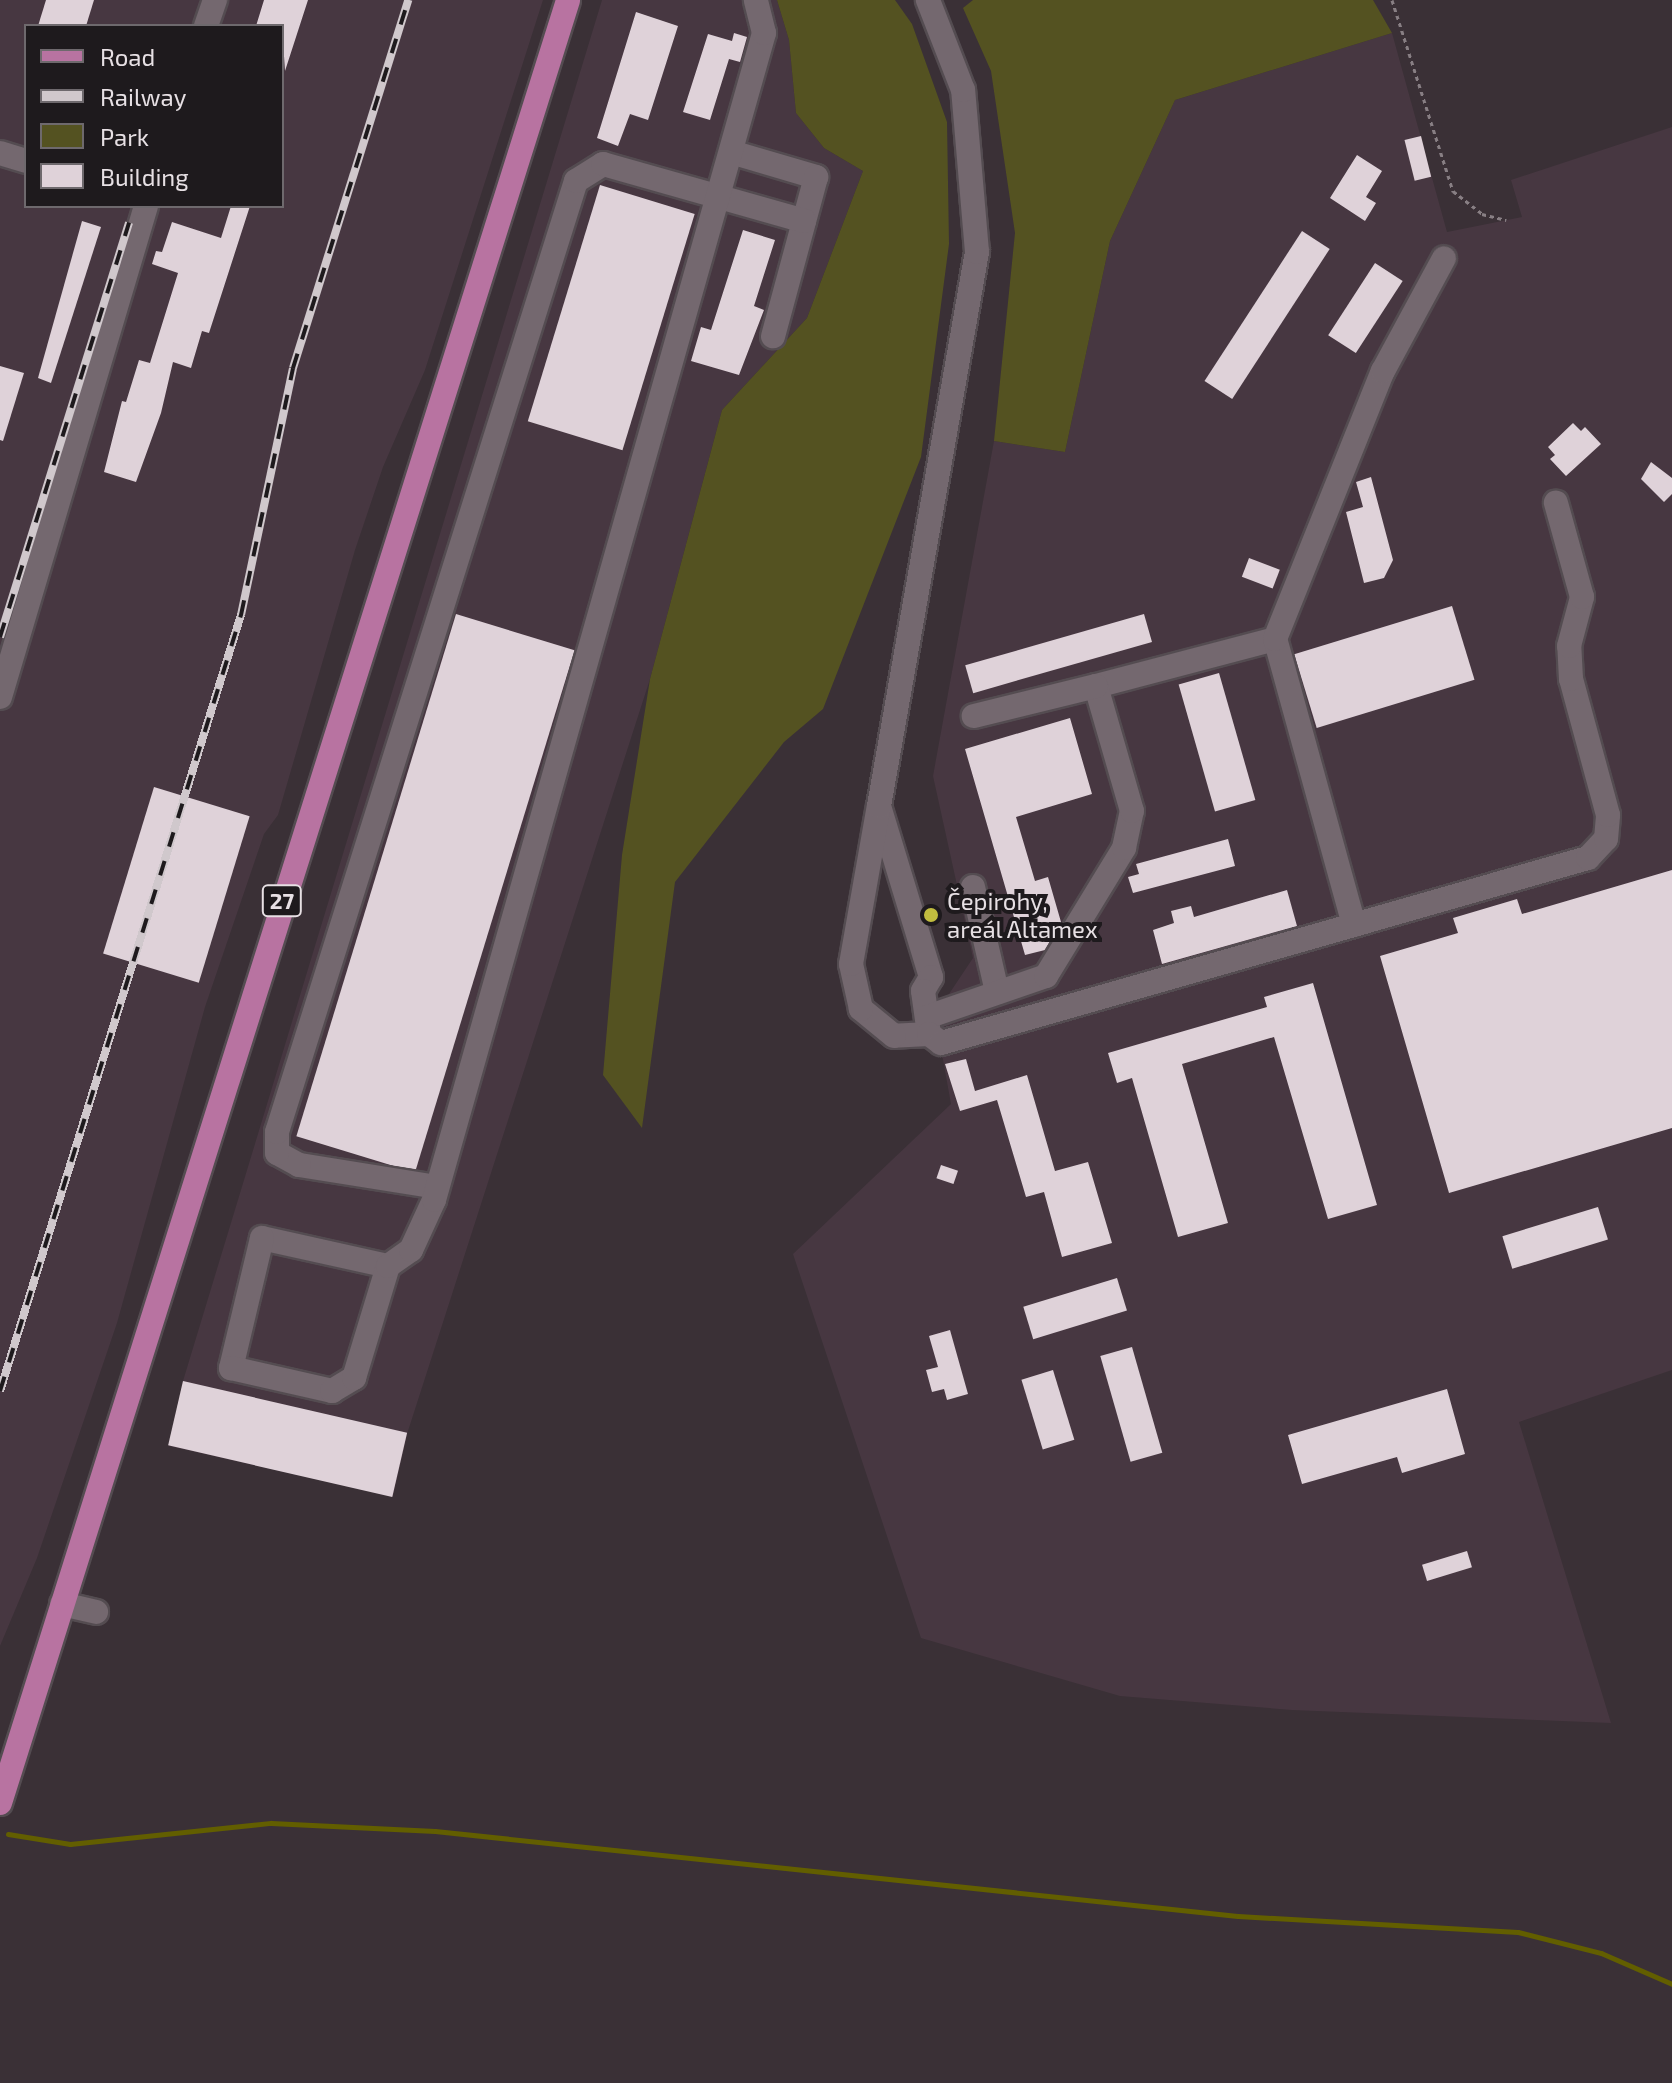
<!DOCTYPE html>
<meta charset="utf-8">
<style>
body{margin:0}
#map{position:relative;width:1672px;height:2083px;overflow:hidden;background:#3a3036;font-family:"Exo 2",sans-serif}
div>[style]{position:absolute}
[style*='--x']{left:calc(var(--x)*1px);top:calc(var(--y)*1px);width:calc(var(--w)*1px);rotate:calc(var(--a)*1deg)}
.built>*{inset:0;background:#473741}
.green>*{inset:0;background:#545221}
.stream>*{height:5px;margin:-2.5px;padding:0 2.5px;transform-origin:2.5px;border-radius:2.5px;background:#625e00}
.building>*{inset:0;background:#dfd2d9;transform-origin:0 0}
.path>*{height:3px;margin-top:-1.5px;transform-origin:0;background:repeating-linear-gradient(90deg,#887f84 0 4px,transparent 0 8px)}
.roads{filter:drop-shadow(2px 0 #544c51) drop-shadow(-2px 0 #544c51) drop-shadow(0 2px #544c51) drop-shadow(0 -2px #544c51)}
.minor>*{height:24px;margin:-12px;padding:0 12px;transform-origin:12px;border-radius:12px;background:#74686f}
.major>*{height:24px;margin:-12px;padding:0 12px;transform-origin:12px;border-radius:12px;background:#b873a1}
.rail>*{height:8px;margin-top:-4px;transform-origin:0;background:repeating-linear-gradient(90deg,#1e1a1d 0 15px,#d0c8cc 0 30px);box-sizing:border-box;border-block:2px solid #d0c8cc}
.dots>*{width:22px;height:22px;translate:-50% -50%;box-sizing:border-box;border:4px solid #1e1a1d;border-radius:50%}
span{translate:-50% -50%;white-space:nowrap;text-align:center;line-height:1.15;-webkit-text-stroke:8px #1e1a1d;paint-order:stroke}
.shield-label span{padding:2px 6px;background:#1e1a1d;border:2px solid;border-radius:6px;-webkit-text-stroke-width:0}
.shield-label{font-size:22px;color:#e7e0e4;font-weight:700}
.poi-label{font-size:24px;color:#e7e0e4}
.left{translate:0 -50%;text-align:left}
.legend{position:absolute;left:24px;top:24px;width:260px;height:184px;box-sizing:border-box;background:#1e1a1d;border:2px solid #6e696d;margin:0;padding:10px 14px;list-style:none;font-size:24px;color:#e7e0e4}
.legend li{display:flex;align-items:center;gap:16px;height:40px}
.legend b{width:40px;border:2px solid #6e696d}
</style>
<div id="map">
<div class="built">
<div style="clip-path:polygon(evenodd,0 0,543px 0,425px 370px,383px 467px,355px 550px,278px 815px,264px 834px,205px 1007px,117px 1323px,37px 1558px,0 1646px,0 0,26px 26px,282px 26px,282px 206px,26px 206px,26px 26px)"></div>
<div style="clip-path:polygon(602px 0,777px 0,789px 40px,796px 113px,824px 148px,863px 171px,807px 318px,722px 410px,650px 679px,408px 1431px,393px 1496px,169px 1446px,183px 1381px)"></div>
<div style="clip-path:polygon(1392px 33px,1447px 232px,1522px 217px,1511px 180px,1672px 127px,1672px 1370px,1519px 1422px,1611px 1723px,1292px 1710px,1120px 1696px,921px 1638px,793px 1254px,951px 1104px,935px 1015px,973px 958px,933px 776px,994px 441px,1065px 452px,1110px 241px,1175px 100px)"></div>
</div>
<div class="green">
<div style="clip-path:polygon(777px 0,895px 0,912px 24px,947px 122px,949px 244px,921px 457px,823px 709px,784px 742px,675px 882px,642px 1128px,603px 1075px,622px 855px,650px 679px,722px 410px,807px 318px,863px 171px,824px 148px,796px 113px,789px 40px)"></div>
<div style="clip-path:polygon(973px 0,1373px 0,1392px 33px,1175px 100px,1110px 241px,1065px 452px,994px 441px,1015px 233px,991px 71px,963px 8px)"></div>
</div>
<div class="stream">
<div style="--x:8;--y:1834;--w:63;--a:9.2"></div>
<div style="--x:70;--y:1844;--w:202;--a:-6"></div>
<div style="--x:271;--y:1823;--w:164;--a:2.8"></div>
<div style="--x:435;--y:1831;--w:807;--a:6.04"></div>
<div style="--x:1238;--y:1916;--w:280;--a:3.3"></div>
<div style="--x:1518;--y:1932;--w:86;--a:14.2"></div>
<div style="--x:1601;--y:1953;--w:77;--a:23.6"></div>
</div>
<div class="building">
<div style="clip-path:polygon(46px 0,94px 0,86px 26px,38px 26px)"></div>
<div style="clip-path:polygon(264px 0,308px 0,285px 71px,282px 26px,256px 26px)"></div>
<div style="clip-path:polygon(636px 12px,678px 26px,648px 120px,630px 114px,618px 146px,597px 138px)"></div>
<div style="clip-path:polygon(734px 33px,747px 37px,740px 62px,729px 59px,710px 120px,683px 112px,708px 34px,732px 41px)"></div>
<div style="left:1421px;top:136px;width:42px;height:17px;rotate:76deg"></div>
<div style="clip-path:polygon(1357px 155px,1382px 171px,1366px 197px,1376px 203px,1365px 221px,1330px 198px)"></div>
<div style="left:600px;top:185px;width:99px;height:247px;rotate:17deg"></div>
<div style="clip-path:polygon(231px 206px,250px 206px,209px 333px,202px 331px,191px 368px,173px 362px,161px 413px,136px 482px,104px 472px,122px 401px,126px 402px,139px 360px,150px 363px,178px 273px,152px 264px,156px 251px,162px 252px,172px 222px,221px 238px)"></div>
<div style="clip-path:polygon(82px 221px,101px 227px,51px 383px,38px 378px)"></div>
<div style="clip-path:polygon(743px 230px,775px 240px,754px 306px,764px 310px,739px 375px,691px 361px,701px 327px,711px 330px)"></div>
<div style="left:1302px;top:231px;width:33px;height:179px;rotate:33deg"></div>
<div style="left:1375px;top:263px;width:33px;height:86px;rotate:33deg"></div>
<div style="clip-path:polygon(0 366px,24px 373px,3px 441px,0 440px)"></div>
<div style="clip-path:polygon(1573px 423px,1581px 431px,1585px 427px,1601px 444px,1566px 476px,1550px 459px,1555px 455px,1548px 447px)"></div>
<div style="clip-path:polygon(1651px 462px,1672px 478px,1672px 494px,1664px 502px,1641px 479px)"></div>
<div style="clip-path:polygon(1371px 477px,1393px 560px,1384px 578px,1364px 583px,1346px 512px,1363px 507px,1356px 482px)"></div>
<div style="left:1249px;top:558px;width:33px;height:20px;rotate:21deg"></div>
<div style="left:1452px;top:606px;width:77px;height:165px;rotate:73deg"></div>
<div style="left:456px;top:614px;width:124px;height:546px;rotate:17deg"></div>
<div style="left:1144px;top:614px;width:29px;height:186px;rotate:74deg"></div>
<div style="left:1219px;top:673px;width:132px;height:42px;rotate:74deg"></div>
<div style="clip-path:polygon(1070px 718px,1092px 794px,1016px 817px,1035px 881px,1048px 877px,1061px 922px,1045px 950px,1025px 955px,965px 749px)"></div>
<div style="left:154px;top:787px;width:100px;height:174px;rotate:17deg"></div>
<div style="clip-path:polygon(1228px 839px,1235px 866px,1133px 893px,1128px 877px,1139px 874px,1136px 864px)"></div>
<div style="clip-path:polygon(1672px 870px,1672px 1128px,1449px 1193px,1380px 956px,1458px 933px,1453px 918px,1517px 899px,1522px 914px)"></div>
<div style="clip-path:polygon(1287px 890px,1297px 926px,1162px 964px,1153px 930px,1174px 923px,1171px 911px,1191px 906px,1194px 917px)"></div>
<div style="clip-path:polygon(1313px 983px,1377px 1205px,1328px 1219px,1274px 1037px,1182px 1064px,1228px 1223px,1178px 1237px,1132px 1078px,1117px 1083px,1108px 1053px,1267px 1007px,1264px 997px)"></div>
<div style="clip-path:polygon(966px 1059px,975px 1091px,1027px 1075px,1055px 1171px,1088px 1162px,1112px 1243px,1062px 1257px,1044px 1192px,1026px 1197px,997px 1100px,960px 1111px,945px 1064px)"></div>
<div style="left:941px;top:1165px;width:18px;height:14px;rotate:19deg"></div>
<div style="left:1598px;top:1207px;width:34px;height:100px;rotate:73deg"></div>
<div style="left:1117px;top:1278px;width:34px;height:98px;rotate:73deg"></div>
<div style="clip-path:polygon(950px 1330px,968px 1394px,947px 1400px,944px 1389px,932px 1392px,926px 1370px,938px 1367px,929px 1336px)"></div>
<div style="left:1132px;top:1347px;width:110px;height:33px;rotate:74deg"></div>
<div style="left:1053px;top:1370px;width:73px;height:33px;rotate:73deg"></div>
<div style="left:183px;top:1381px;width:230px;height:66px;rotate:13deg"></div>
<div style="clip-path:polygon(1447px 1389px,1465px 1454px,1402px 1473px,1397px 1457px,1302px 1484px,1288px 1435px)"></div>
<div style="left:1467px;top:1551px;width:17px;height:47px;rotate:73deg"></div>
</div>
<div class="path">
<div style="--x:1392;--y:0;--w:201;--a:72.3"></div>
<div style="--x:1453;--y:191;--w:37;--a:38"></div>
<div style="--x:1482;--y:214;--w:25;--a:14"></div>
</div>
<div class="roads">
<div class="minor">
<div style="--x:206;--y:26;--w:28;--a:-71"></div>
<div style="--x:731;--y:152;--w:89;--a:16.4"></div>
<div style="--x:816;--y:177;--w:165;--a:105.1"></div>
<div style="--x:0;--y:153;--w:27;--a:17"></div>
<div style="--x:1096;--y:686;--w:185;--a:-14.7"></div>
<div style="--x:0;--y:697;--w:512;--a:-73.44"></div>
<div style="--x:879;--y:806;--w:179;--a:73.1"></div>
<div style="--x:931;--y:977;--w:16;--a:120"></div>
<div style="--x:923;--y:991;--w:43;--a:82.1"></div>
<div style="--x:929;--y:1034;--w:35;--a:177"></div>
<div style="--x:894;--y:1036;--w:43;--a:-140.7"></div>
<div style="--x:861;--y:1009;--w:46;--a:-102.5"></div>
<div style="--x:851;--y:964;--w:160;--a:-80"></div>
<div style="--x:879;--y:806;--w:563;--a:-79.97"></div>
<div style="--x:977;--y:252;--w:163;--a:-94.9"></div>
<div style="--x:963;--y:90;--w:97;--a:-111.3"></div>
<div style="--x:973;--y:887;--w:108;--a:77.1"></div>
<div style="--x:1354;--y:925;--w:297;--a:-105.4"></div>
<div style="--x:1275;--y:639;--w:289;--a:-68.1"></div>
<div style="--x:1383;--y:371;--w:128;--a:-61.6"></div>
<div style="--x:927;--y:1017;--w:126;--a:-19"></div>
<div style="--x:1046;--y:976;--w:150;--a:-58.6"></div>
<div style="--x:1124;--y:848;--w:38;--a:-78"></div>
<div style="--x:1132;--y:811;--w:130;--a:-106.1"></div>
<div style="--x:1096;--y:686;--w:126;--a:166.2"></div>
<div style="--x:929;--y:1034;--w:15;--a:37"></div>
<div style="--x:941;--y:1043;--w:673;--a:-15.96"></div>
<div style="--x:1588;--y:858;--w:26;--a:-47"></div>
<div style="--x:1606;--y:839;--w:24;--a:-85"></div>
<div style="--x:1608;--y:815;--w:141;--a:-105.2"></div>
<div style="--x:1571;--y:679;--w:33;--a:-93"></div>
<div style="--x:1569;--y:646;--w:51;--a:-75.1"></div>
<div style="--x:1582;--y:597;--w:98;--a:-105.5"></div>
<div style="--x:437;--y:1187;--w:140;--a:-170.9"></div>
<div style="--x:299;--y:1165;--w:25;--a:-151"></div>
<div style="--x:277;--y:1153;--w:21;--a:-90"></div>
<div style="--x:277;--y:1132;--w:997;--a:-72.55"></div>
<div style="--x:576;--y:181;--w:32;--a:-32"></div>
<div style="--x:603;--y:164;--w:209;--a:15.8"></div>
<div style="--x:388;--y:1266;--w:129;--a:-167.5"></div>
<div style="--x:262;--y:1238;--w:134;--a:103.4"></div>
<div style="--x:231;--y:1368;--w:104;--a:12.8"></div>
<div style="--x:332;--y:1391;--w:26;--a:-31"></div>
<div style="--x:354;--y:1378;--w:117;--a:-73.1"></div>
<div style="--x:388;--y:1266;--w:28;--a:-35"></div>
<div style="--x:411;--y:1250;--w:55;--a:-65.3"></div>
<div style="--x:434;--y:1200;--w:1213;--a:-74.21"></div>
<div style="--x:764;--y:33;--w:34;--a:-104"></div>
<div style="--x:62;--y:1604;--w:35;--a:13"></div>
</div>
<div class="major">
<div style="--x:0;--y:1803;--w:1890;--a:-72.51"></div>
</div>
</div>
<div class="rail">
<div style="--x:0;--y:637;--w:434;--a:-72.7"></div>
<div style="--x:0;--y:1391;--w:813;--a:-72.75"></div>
<div style="--x:241;--y:615;--w:252;--a:-78.1"></div>
<div style="--x:293;--y:368;--w:386;--a:-72.6"></div>
</div>
<div class="dots">
<div style="left:931px;top:915px;background:#c2bd3f"></div>
</div>
<div class="shield-label">
<span style="left:282px;top:901px">27</span>
</div>
<div class="poi-label">
<span class="left" style="left:947px;top:915px">Čepirohy,<br>areál Altamex</span>
</div>
<ul class="legend">
<li><b style="height:10px;background:#b873a1"></b>Road</li>
<li><b style="height:10px;background:#d0c8cc"></b>Railway</li>
<li><b style="height:22px;background:#545221"></b>Park</li>
<li><b style="height:22px;background:#dfd2d9"></b>Building</li>
</ul>
</div>
